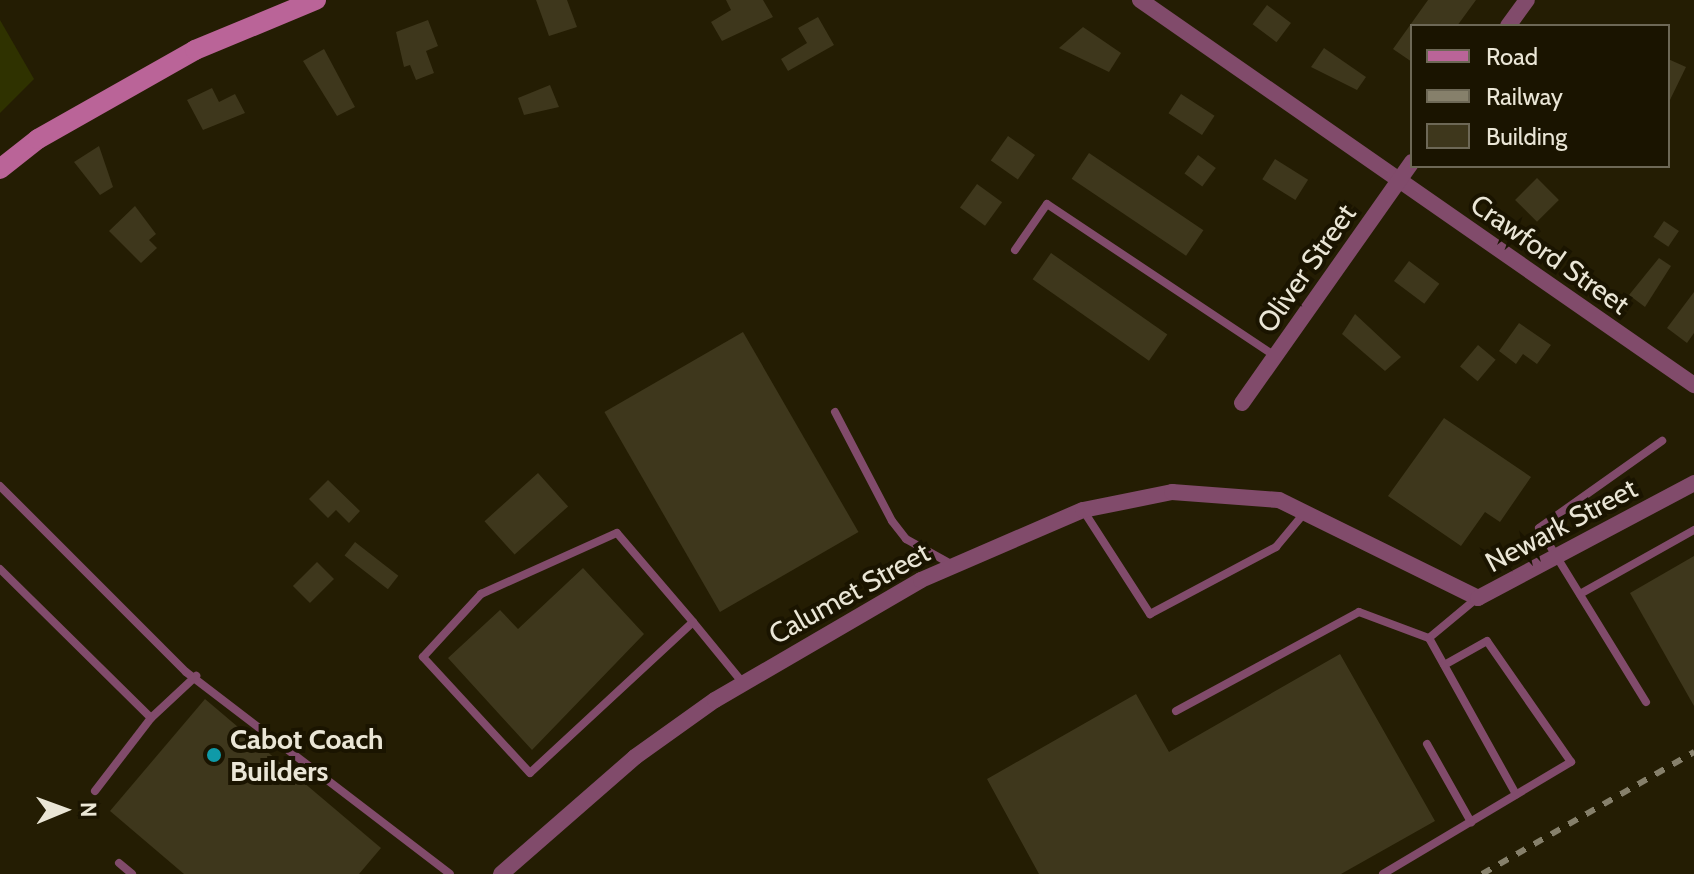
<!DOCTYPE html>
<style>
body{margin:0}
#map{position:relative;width:1694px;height:874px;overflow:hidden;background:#241d03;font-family:Cabin,sans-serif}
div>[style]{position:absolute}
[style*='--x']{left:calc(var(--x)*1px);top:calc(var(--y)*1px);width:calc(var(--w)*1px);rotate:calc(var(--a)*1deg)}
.green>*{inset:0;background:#2f3200}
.building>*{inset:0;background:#3e371c;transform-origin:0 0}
.service>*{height:8px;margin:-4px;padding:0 4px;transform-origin:4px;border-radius:4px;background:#814b6b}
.minor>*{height:16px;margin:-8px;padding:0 8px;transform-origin:8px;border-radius:8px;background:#814b6b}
.secondary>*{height:20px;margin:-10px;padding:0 10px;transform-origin:10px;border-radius:10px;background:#ba6498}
.rail>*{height:6px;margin-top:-3px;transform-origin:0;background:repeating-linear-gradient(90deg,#86806b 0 10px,transparent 0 20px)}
.dots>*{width:22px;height:22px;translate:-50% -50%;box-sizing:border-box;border:4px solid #1a1400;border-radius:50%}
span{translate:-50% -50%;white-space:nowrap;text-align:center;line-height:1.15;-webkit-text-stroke:8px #1a1400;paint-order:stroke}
.street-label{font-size:28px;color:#eae6d6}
.poi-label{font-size:28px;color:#eae6d6;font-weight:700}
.left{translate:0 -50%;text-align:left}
.legend{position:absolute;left:1410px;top:24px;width:260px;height:144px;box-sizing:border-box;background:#1a1400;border:2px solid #6d6856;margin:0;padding:10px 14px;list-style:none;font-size:24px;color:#eae6d6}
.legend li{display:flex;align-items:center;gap:16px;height:40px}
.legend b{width:40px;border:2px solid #6d6856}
.north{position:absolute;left:24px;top:770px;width:80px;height:80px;-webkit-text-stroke:6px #1a1400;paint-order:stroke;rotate:89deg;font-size:22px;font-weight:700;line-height:32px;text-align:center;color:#eae6d6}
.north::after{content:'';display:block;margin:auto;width:28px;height:36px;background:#eae6d6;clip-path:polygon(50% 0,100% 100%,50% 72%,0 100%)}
</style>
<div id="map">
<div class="green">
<div style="clip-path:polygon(0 20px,34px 79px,0 113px)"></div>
</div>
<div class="building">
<div style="clip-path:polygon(536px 0,567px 0,577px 27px,549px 36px)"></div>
<div style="clip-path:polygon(726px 0,763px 0,773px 17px,722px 41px,711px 22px,731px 10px)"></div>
<div style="clip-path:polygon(1428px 0,1476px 0,1457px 26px,1412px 26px,1412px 62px,1393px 49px)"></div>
<div style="left:1267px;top:5px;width:30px;height:24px;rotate:37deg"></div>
<div style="clip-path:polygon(818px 17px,834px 45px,788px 71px,781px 59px,807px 43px,798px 28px)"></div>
<div style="clip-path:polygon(428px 20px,438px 46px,426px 51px,434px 73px,416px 80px,410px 65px,404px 67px,396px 32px)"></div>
<div style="clip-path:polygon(1083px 27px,1121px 53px,1109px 72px,1059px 48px)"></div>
<div style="clip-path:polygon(1324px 48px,1366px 77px,1357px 90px,1311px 67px)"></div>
<div style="clip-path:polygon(324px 49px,355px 107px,337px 116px,303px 61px)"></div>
<div style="clip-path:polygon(1668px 59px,1686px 67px,1668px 104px)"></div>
<div style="clip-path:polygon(550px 85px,559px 107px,524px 115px,518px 98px)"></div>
<div style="clip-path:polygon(212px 88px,219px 102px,235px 94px,245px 113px,203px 130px,187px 100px)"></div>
<div style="left:1181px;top:94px;width:40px;height:23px;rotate:33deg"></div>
<div style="left:1008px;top:136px;width:33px;height:30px;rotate:35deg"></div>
<div style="clip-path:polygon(99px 146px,113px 187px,100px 195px,74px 162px)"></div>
<div style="left:1089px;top:153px;width:138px;height:31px;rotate:34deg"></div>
<div style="left:1198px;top:155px;width:22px;height:23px;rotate:36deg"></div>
<div style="left:1275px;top:159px;width:39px;height:24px;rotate:32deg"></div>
<div style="left:1537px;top:178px;width:31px;height:31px;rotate:45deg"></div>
<div style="left:977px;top:184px;width:31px;height:29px;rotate:36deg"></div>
<div style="clip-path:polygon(135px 206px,156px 234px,149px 240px,157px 248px,141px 263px,109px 231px)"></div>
<div style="left:1664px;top:221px;width:18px;height:19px;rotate:34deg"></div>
<div style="left:1051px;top:253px;width:142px;height:32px;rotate:35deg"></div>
<div style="clip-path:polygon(1659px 258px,1671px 266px,1645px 307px,1629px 295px)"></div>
<div style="left:1409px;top:261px;width:38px;height:25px;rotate:37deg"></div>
<div style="clip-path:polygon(1694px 292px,1694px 333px,1687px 343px,1667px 328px)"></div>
<div style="clip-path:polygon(1355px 314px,1401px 357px,1385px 371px,1342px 334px)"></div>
<div style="clip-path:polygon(1519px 323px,1551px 345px,1537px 364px,1523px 354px,1516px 364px,1499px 351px)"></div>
<div style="left:743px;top:332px;width:231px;height:160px;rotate:60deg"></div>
<div style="left:1478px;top:345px;width:23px;height:28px;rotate:40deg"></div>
<div style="clip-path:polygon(1444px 418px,1531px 477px,1500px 522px,1485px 512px,1461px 546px,1388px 496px)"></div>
<div style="left:538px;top:473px;width:45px;height:72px;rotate:48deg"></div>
<div style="clip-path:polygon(328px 480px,360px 511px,349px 523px,336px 510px,328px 518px,309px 499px)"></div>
<div style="left:355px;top:542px;width:55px;height:17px;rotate:38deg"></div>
<div style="clip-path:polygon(1694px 556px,1694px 706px,1630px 593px)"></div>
<div style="left:317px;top:562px;width:24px;height:34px;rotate:45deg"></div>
<div style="clip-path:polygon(583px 568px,644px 634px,532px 750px,448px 658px,500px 610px,518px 629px)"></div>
<div style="clip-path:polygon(1340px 654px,1435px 821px,1341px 874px,1039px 874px,987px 779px,1136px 694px,1169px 752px)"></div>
<div style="clip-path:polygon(205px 699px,381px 848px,359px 874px,184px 874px,110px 811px)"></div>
</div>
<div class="service">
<div style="--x:1015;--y:250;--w:56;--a:-55.2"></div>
<div style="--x:1047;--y:204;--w:274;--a:33.7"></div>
<div style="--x:835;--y:412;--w:123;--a:62.4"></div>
<div style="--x:892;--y:521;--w:23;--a:52"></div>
<div style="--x:906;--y:539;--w:54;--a:29"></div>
<div style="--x:0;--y:486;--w:263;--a:45"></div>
<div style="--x:186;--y:672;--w:332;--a:37.4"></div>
<div style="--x:1083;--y:510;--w:124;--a:57.2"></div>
<div style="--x:1150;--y:614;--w:143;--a:-28"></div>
<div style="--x:1276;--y:547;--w:47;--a:-50.2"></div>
<div style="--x:0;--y:569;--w:212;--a:44.6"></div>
<div style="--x:151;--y:718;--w:92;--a:127.5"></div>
<div style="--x:1580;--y:594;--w:131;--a:-29.3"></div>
<div style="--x:693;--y:622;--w:222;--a:137.2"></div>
<div style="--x:530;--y:773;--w:158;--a:-132.7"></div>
<div style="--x:423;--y:657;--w:86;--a:-47.4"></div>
<div style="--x:481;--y:594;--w:149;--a:-24.2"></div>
<div style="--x:617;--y:533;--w:117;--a:49.5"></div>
<div style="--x:693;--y:622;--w:79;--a:50.7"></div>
<div style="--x:1429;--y:638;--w:179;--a:60.9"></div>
<div style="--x:1646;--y:702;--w:204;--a:-121.6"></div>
<div style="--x:1539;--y:528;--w:151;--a:-35.3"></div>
<div style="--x:1176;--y:711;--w:208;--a:-28.4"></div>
<div style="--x:1359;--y:612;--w:75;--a:20.4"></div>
<div style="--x:1429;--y:638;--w:62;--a:-39.8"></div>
<div style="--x:151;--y:718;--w:62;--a:-43"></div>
<div style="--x:1427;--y:744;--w:90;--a:60.6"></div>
<div style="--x:119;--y:863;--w:17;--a:40"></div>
<div style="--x:1383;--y:874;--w:219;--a:-30.8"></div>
<div style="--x:1571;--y:762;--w:147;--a:-124.8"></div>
<div style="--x:1487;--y:641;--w:49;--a:150.8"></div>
</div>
<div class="minor">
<div style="--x:1140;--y:0;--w:675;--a:34.8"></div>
<div style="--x:1508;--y:26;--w:32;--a:-54"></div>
<div style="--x:1242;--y:403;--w:295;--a:-54.8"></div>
<div style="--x:501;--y:874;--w:178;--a:-41.1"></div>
<div style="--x:635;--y:757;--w:98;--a:-35.5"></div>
<div style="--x:715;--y:700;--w:238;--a:-30.2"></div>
<div style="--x:921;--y:580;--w:176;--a:-23.4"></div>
<div style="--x:1083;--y:510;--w:91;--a:-11.4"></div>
<div style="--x:1172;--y:492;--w:107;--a:4.3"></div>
<div style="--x:1279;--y:500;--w:222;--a:26.2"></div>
<div style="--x:1478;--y:598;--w:245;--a:-28"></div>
</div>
<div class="secondary">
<div style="--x:0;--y:169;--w:48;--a:-38.3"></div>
<div style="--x:38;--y:139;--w:180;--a:-29.5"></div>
<div style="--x:195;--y:50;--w:131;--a:-22.5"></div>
</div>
<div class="rail">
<div style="--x:1482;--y:874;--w:245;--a:-29.9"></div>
</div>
<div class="dots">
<div style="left:214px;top:755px;background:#0f9aa8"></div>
</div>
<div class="street-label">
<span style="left:1550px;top:254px;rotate:35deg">Crawford Street</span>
<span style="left:1306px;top:268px;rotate:-55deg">Oliver Street</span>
<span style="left:1561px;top:525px;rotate:-28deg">Newark Street</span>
<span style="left:849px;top:593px;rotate:-29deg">Calumet Street</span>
</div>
<div class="poi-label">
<span class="left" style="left:230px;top:755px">Cabot Coach<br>Builders</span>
</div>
<ul class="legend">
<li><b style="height:10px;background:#ba6498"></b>Road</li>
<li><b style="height:10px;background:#86806b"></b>Railway</li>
<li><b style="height:22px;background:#3e371c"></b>Building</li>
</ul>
<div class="north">N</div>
</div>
